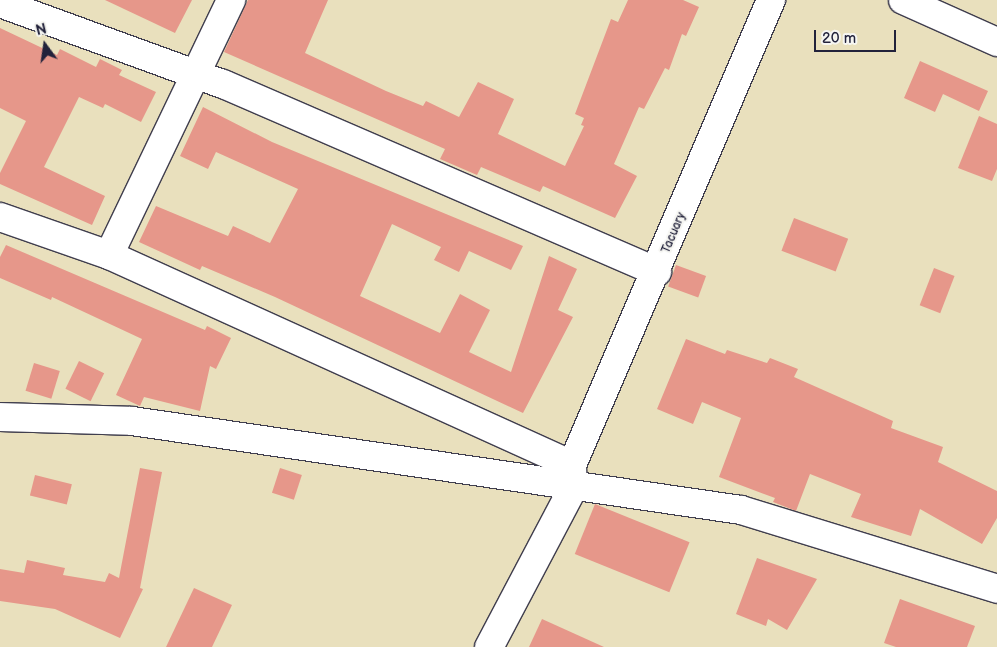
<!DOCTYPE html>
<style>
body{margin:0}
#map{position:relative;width:997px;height:647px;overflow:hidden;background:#e9e0bd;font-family:"Balsamiq Sans",sans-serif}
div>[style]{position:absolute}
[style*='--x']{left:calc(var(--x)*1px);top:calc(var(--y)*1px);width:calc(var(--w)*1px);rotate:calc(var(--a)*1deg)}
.building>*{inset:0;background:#e6978a;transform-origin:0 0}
.roads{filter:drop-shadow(1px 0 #403e4e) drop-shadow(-1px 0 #403e4e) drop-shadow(0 1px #403e4e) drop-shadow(0 -1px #403e4e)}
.minor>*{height:28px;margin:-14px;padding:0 14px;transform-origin:14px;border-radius:14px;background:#fff}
span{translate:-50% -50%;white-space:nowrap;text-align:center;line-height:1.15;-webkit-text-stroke:4px #f6f6f2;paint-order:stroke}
.street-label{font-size:12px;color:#22223b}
.north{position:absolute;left:20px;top:20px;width:50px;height:50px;-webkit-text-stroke:4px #f6f6f2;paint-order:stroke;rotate:346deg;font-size:14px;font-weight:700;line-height:20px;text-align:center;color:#22223b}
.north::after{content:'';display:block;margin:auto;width:18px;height:22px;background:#22223b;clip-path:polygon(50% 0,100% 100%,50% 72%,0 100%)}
.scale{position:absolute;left:814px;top:30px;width:82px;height:22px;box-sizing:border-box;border:2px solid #22223b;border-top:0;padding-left:6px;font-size:15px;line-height:18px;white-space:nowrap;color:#22223b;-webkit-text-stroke:4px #f6f6f2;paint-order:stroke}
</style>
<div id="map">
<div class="building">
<div style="clip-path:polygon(105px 0,192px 0,175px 33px)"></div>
<div style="clip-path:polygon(248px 0,328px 0,305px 53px,386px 91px,423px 106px,426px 101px,459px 117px,478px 82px,514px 99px,498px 134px,565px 166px,584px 126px,581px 125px,584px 118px,575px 114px,611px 19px,618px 22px,628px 0,683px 0,699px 7px,686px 36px,682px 34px,669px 70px,665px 68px,644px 109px,639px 107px,614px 164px,637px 176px,615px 218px,543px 186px,540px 192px,481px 167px,477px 175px,440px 159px,445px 149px,224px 52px)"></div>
<div style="clip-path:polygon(0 28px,57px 55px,60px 49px,96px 67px,100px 59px,122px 70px,119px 75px,156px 92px,141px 122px,105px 104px,103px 108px,79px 97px,44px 167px,105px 196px,92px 225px,0 184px,0 173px,26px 121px,0 108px)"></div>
<div style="clip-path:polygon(920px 61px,988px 91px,979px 111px,943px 94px,935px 112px,904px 98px)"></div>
<div style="clip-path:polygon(203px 107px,272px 142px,523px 246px,511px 270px,469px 251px,459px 272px,434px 260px,441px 247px,392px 224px,360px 296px,440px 333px,460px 294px,490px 310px,469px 352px,511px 372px,549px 256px,577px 269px,558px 310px,573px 317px,523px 413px,275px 297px,202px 266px,200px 270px,139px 242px,156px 206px,228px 236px,233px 226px,270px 243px,298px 189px,216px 152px,208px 169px,180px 156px)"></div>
<div style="clip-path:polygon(979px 116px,997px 124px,997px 169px,992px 181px,958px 168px)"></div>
<div style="left:794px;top:218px;width:58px;height:35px;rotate:21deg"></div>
<div style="clip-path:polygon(6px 245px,205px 330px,207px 326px,231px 338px,216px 369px,210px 366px,200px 411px,144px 397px,140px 406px,116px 395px,142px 339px,52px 297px,51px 300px,0 278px,0 257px)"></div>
<div style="left:676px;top:265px;width:32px;height:23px;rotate:20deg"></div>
<div style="left:934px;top:268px;width:22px;height:40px;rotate:21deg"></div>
<div style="clip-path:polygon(686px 339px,725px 354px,727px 350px,767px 363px,770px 358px,798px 369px,794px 377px,893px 421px,891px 428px,943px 447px,938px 462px,997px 491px,997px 518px,982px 544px,920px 509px,911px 536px,851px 517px,861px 494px,810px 474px,796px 511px,773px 502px,775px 498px,719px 477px,741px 418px,702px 402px,693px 424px,657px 409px)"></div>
<div style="left:79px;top:361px;width:28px;height:31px;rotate:26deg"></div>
<div style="left:34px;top:363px;width:27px;height:29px;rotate:17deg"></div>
<div style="clip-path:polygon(140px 468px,162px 472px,140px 588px,143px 589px,120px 638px,55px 609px,0 601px,0 569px,24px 573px,27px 560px,65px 568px,63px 575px,105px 582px,109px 573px,119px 578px)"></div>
<div style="left:280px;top:468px;width:23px;height:26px;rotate:18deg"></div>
<div style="left:35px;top:475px;width:38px;height:21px;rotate:14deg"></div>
<div style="left:595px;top:504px;width:102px;height:54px;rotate:22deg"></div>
<div style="clip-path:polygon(757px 558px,817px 579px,787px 630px,768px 619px,766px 626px,736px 614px)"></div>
<div style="clip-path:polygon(194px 588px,232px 605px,212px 647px,166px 647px)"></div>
<div style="clip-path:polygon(900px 599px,975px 626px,967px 647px,896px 647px,884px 643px)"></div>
<div style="clip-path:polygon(542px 619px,604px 647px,529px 647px)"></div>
</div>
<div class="roads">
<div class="minor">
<div style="--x:903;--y:0;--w:103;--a:24.1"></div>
<div style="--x:0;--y:3;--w:237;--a:20"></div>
<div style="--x:223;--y:84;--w:473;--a:23.4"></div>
<div style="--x:0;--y:217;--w:115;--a:19.2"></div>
<div style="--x:109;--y:255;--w:508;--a:24.4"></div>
<div style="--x:572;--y:465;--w:23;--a:88"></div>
<div style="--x:573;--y:488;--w:180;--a:117.8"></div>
<div style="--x:109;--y:255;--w:283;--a:-64.4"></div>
<div style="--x:0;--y:417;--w:132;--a:1.7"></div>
<div style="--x:132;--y:421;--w:615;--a:8.31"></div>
<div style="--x:741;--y:510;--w:268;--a:17.1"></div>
<div style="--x:572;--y:465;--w:506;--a:-66.83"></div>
</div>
</div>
<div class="street-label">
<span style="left:674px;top:233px;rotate:-67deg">Tacuary</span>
</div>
<div class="north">N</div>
<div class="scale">20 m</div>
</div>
